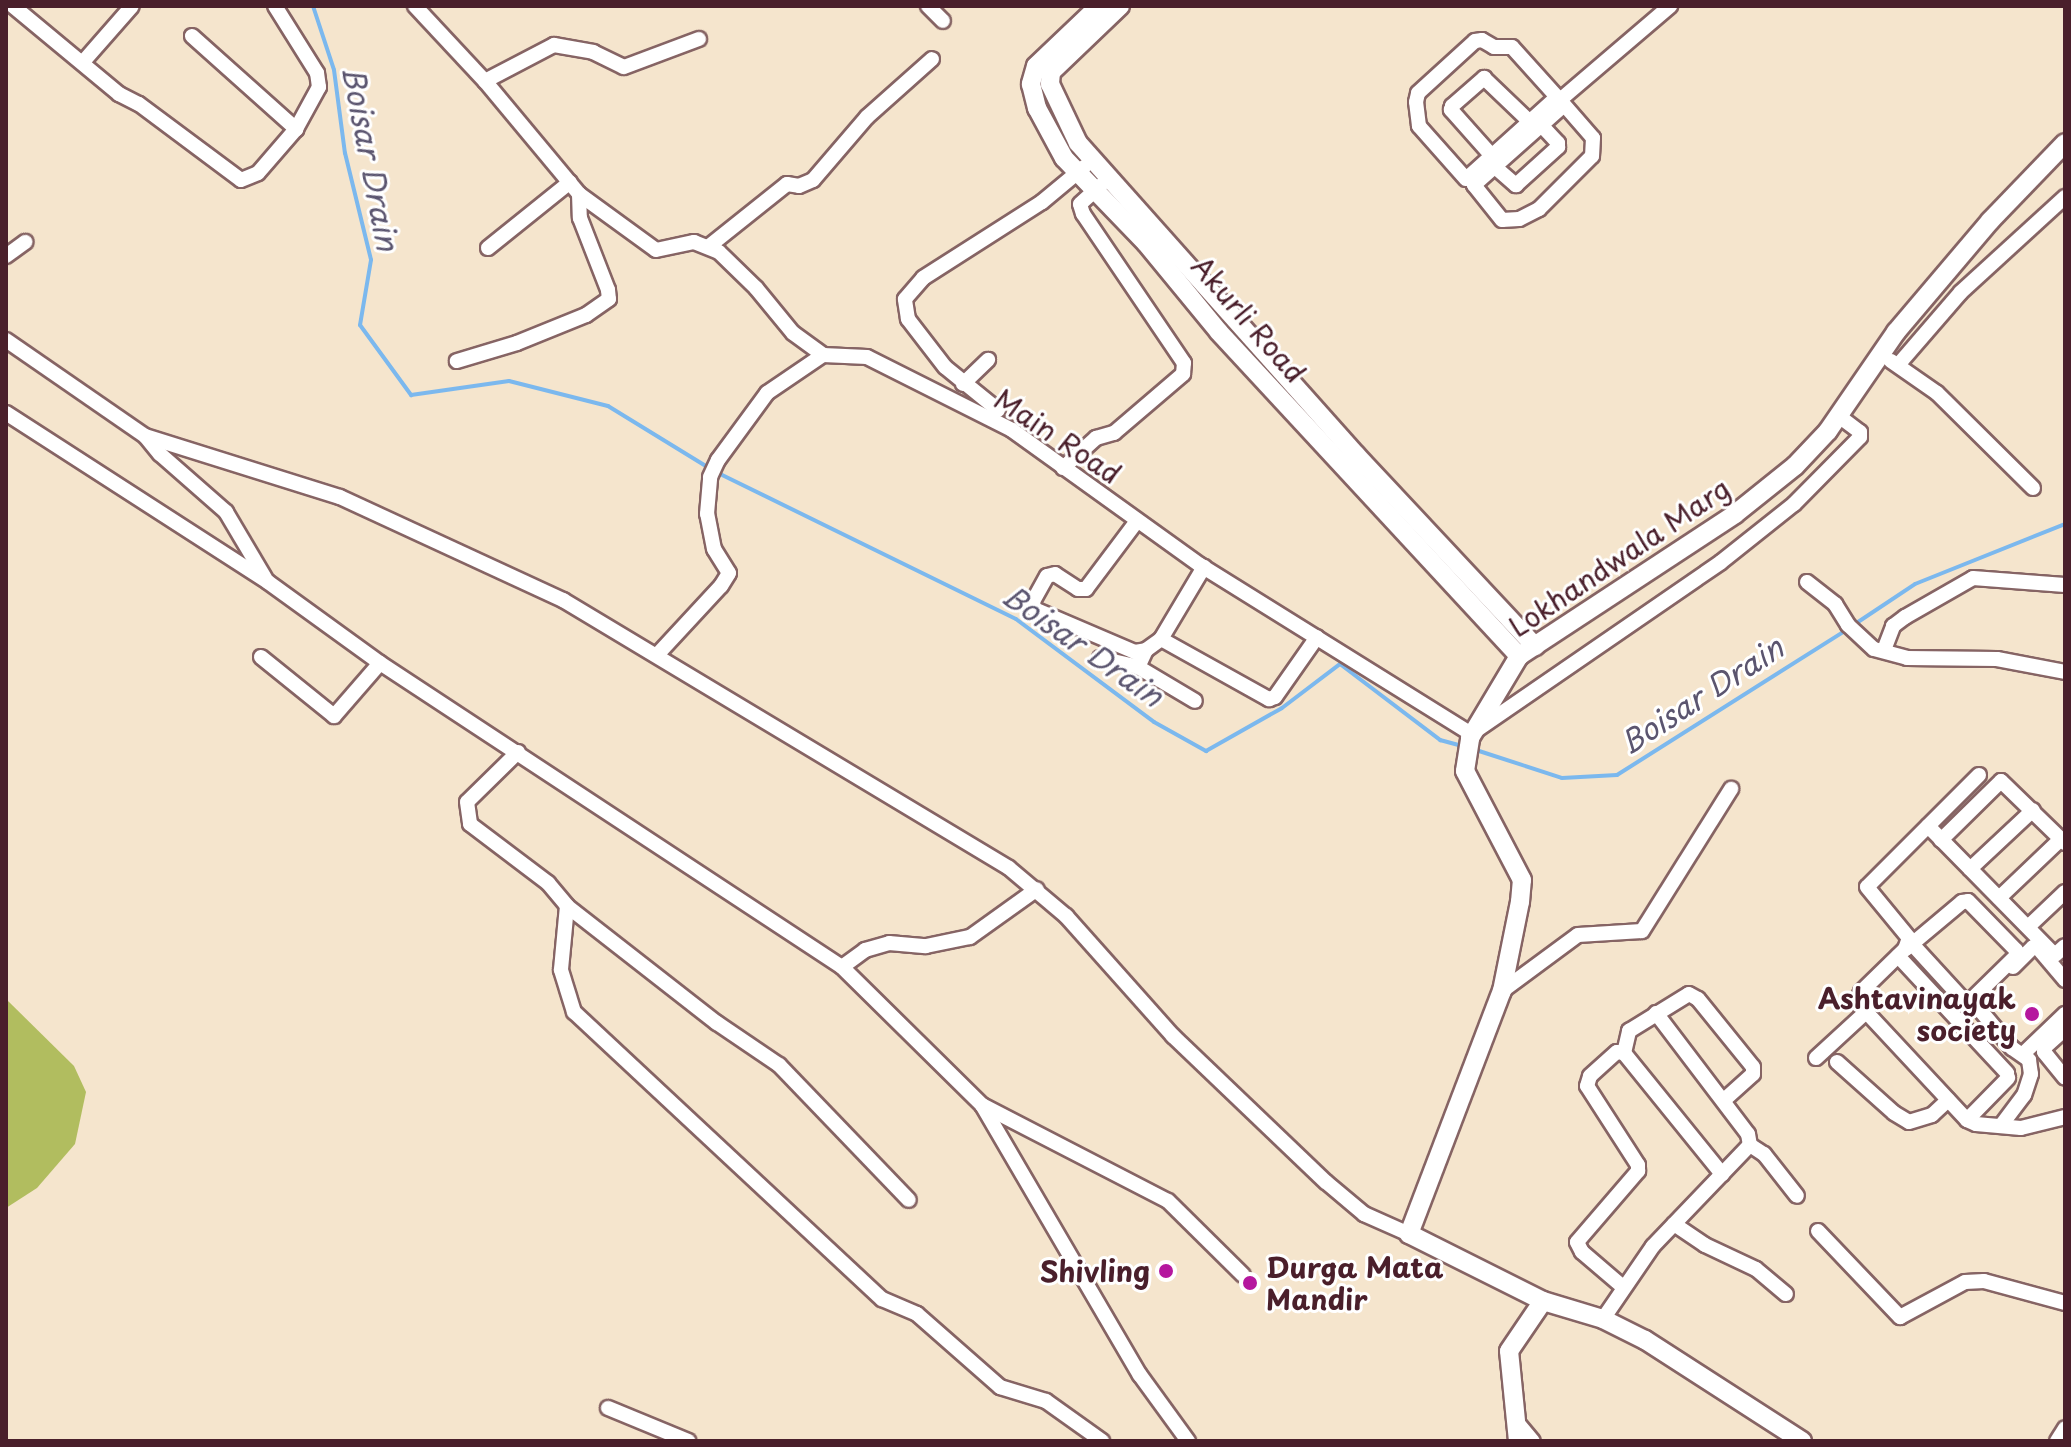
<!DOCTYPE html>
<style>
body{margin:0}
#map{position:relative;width:2071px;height:1447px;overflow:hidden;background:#f5e5cd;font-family:"Playpen Sans",sans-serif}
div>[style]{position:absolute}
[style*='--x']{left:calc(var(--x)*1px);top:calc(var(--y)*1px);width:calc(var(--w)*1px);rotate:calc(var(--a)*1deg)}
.green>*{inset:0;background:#b1bd5f}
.stream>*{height:4px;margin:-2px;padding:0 2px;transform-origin:2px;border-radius:2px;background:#7bb8ee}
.roads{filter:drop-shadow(2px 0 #866464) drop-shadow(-2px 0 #866464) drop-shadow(0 2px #866464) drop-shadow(0 -2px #866464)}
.minor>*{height:14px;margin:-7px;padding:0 7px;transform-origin:7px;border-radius:7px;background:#fff}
.tertiary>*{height:18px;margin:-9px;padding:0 9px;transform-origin:9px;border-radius:9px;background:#fff}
.dots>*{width:22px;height:22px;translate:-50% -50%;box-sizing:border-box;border:4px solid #fff;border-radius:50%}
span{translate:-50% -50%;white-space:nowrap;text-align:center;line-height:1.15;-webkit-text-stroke:6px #fff;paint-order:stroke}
.street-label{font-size:28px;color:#4a1f2b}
.poi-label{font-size:28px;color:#4a1f2b;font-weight:700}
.right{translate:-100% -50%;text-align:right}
.left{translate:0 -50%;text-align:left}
.water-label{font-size:30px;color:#5b556f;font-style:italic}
.frame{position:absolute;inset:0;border:8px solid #4a1f2b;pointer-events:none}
</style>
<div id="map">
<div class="green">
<div style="clip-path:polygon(6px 999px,74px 1066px,86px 1092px,75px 1144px,37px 1188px,6px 1208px)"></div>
</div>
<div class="stream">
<div style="--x:313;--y:6;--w:67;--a:71.8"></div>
<div style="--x:334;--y:70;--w:84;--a:82.5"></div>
<div style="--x:345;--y:153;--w:110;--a:76.3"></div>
<div style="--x:371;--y:260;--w:66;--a:99.6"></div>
<div style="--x:360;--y:325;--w:87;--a:53.9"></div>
<div style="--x:411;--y:395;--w:99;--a:-8.1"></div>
<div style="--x:509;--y:381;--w:102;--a:14.2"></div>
<div style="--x:608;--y:406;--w:119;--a:31.5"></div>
<div style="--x:716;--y:472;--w:334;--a:26.1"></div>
<div style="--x:1016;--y:619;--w:172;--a:36.7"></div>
<div style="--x:1154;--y:722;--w:60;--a:29.1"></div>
<div style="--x:1206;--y:751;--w:87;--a:-29.5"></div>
<div style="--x:1282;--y:708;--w:73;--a:-37.2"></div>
<div style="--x:1340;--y:664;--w:126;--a:37.2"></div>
<div style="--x:1440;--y:740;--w:24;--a:15"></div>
<div style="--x:1855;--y:624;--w:72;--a:-33.7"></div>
<div style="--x:1915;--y:584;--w:162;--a:-21.8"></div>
<div style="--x:1476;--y:750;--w:90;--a:18"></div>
<div style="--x:1562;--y:778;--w:55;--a:-3.1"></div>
<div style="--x:1617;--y:775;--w:273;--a:-32.3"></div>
</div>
<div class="roads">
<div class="minor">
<div style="--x:13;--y:6;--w:138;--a:39.7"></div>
<div style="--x:119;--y:94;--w:22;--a:27"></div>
<div style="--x:139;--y:104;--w:127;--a:36.7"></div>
<div style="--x:241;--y:180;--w:18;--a:-22"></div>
<div style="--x:258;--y:173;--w:58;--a:-49.2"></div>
<div style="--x:296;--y:129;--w:48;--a:-61.3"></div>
<div style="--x:319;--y:87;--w:14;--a:-98"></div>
<div style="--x:317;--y:73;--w:79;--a:-122.1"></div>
<div style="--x:415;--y:6;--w:103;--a:47"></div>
<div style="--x:485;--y:81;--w:147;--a:50.2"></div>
<div style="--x:579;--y:194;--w:24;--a:88"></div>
<div style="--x:580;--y:218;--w:77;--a:68.7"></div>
<div style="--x:608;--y:290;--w:9;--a:84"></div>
<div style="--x:609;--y:299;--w:28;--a:145"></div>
<div style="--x:586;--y:315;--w:74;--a:157.9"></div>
<div style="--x:517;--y:343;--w:63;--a:163.3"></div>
<div style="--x:928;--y:6;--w:21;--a:45"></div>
<div style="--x:192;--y:36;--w:140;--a:41.8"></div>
<div style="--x:83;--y:62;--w:74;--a:-48.8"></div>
<div style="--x:485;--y:81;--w:78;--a:-27.6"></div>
<div style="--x:554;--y:45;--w:40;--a:10"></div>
<div style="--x:593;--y:52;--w:34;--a:26"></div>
<div style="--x:624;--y:67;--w:80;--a:-20.5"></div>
<div style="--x:1557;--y:97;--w:122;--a:138"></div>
<div style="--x:1466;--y:179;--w:71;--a:-131.6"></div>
<div style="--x:1419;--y:126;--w:24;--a:-97"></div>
<div style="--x:1416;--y:102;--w:9;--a:-77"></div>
<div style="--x:1418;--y:93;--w:77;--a:-42.4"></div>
<div style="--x:1475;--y:41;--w:7;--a:-8"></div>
<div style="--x:1482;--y:40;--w:14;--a:30"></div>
<div style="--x:1494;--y:47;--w:18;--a:0"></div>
<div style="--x:1512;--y:47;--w:67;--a:48"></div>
<div style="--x:1557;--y:97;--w:4;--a:45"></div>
<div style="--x:1560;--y:100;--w:50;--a:49"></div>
<div style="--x:1593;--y:138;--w:18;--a:93"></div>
<div style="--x:1592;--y:156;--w:75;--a:135"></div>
<div style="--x:1539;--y:209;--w:22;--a:153"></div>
<div style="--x:1519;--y:219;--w:17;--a:177"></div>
<div style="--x:1502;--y:220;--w:45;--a:-128.7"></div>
<div style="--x:1474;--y:185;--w:120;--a:-41.6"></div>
<div style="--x:1560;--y:100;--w:145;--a:-40.5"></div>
<div style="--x:1492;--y:156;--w:62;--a:-131.7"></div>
<div style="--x:1451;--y:110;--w:4;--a:-76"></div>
<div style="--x:1452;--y:106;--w:43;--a:-41.2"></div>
<div style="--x:1484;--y:78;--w:64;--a:43.7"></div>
<div style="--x:1495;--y:167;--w:28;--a:41"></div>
<div style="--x:1516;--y:185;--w:57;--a:-42.1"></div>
<div style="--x:1558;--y:147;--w:4;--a:-90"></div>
<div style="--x:1558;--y:143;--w:25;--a:-133"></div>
<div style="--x:579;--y:194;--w:95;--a:36"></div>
<div style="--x:656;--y:250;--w:39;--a:-12"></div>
<div style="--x:694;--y:242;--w:27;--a:22"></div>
<div style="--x:719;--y:252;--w:52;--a:44.2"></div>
<div style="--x:756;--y:288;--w:58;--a:50.6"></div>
<div style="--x:793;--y:333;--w:37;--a:36"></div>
<div style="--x:823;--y:355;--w:44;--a:2.6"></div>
<div style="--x:867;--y:357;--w:162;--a:26.7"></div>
<div style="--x:1012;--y:430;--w:231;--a:35.7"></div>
<div style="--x:1200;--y:565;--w:319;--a:31.9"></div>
<div style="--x:1471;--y:734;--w:303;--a:-34.5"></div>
<div style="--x:1721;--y:562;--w:93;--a:-38.5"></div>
<div style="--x:1794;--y:504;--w:94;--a:-45.4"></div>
<div style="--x:1860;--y:437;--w:5;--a:-90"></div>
<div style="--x:1860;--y:432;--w:26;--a:-143"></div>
<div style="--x:708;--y:247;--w:101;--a:-38.6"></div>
<div style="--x:787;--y:184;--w:12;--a:9"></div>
<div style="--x:799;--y:186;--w:15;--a:-23"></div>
<div style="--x:813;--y:180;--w:83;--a:-49.4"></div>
<div style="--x:867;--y:117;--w:87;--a:-41.7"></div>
<div style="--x:488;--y:248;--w:105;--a:-38.8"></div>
<div style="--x:6;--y:256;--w:24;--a:-36"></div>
<div style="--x:6;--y:340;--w:169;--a:34.6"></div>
<div style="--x:145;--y:436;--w:204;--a:17.4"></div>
<div style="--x:340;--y:497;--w:246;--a:24.8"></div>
<div style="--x:563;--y:600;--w:520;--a:31"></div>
<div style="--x:1009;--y:868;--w:75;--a:40.1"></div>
<div style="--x:1066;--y:916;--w:161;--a:48.3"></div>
<div style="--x:1173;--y:1036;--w:211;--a:43.7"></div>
<div style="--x:1326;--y:1182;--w:50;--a:40.1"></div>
<div style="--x:1364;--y:1214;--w:49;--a:24"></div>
<div style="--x:1891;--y:361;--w:56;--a:34.8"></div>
<div style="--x:1937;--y:393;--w:135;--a:44.7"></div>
<div style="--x:1898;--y:365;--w:96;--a:-49.2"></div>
<div style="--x:1961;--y:292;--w:141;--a:-42.4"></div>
<div style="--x:963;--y:384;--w:35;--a:-44"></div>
<div style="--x:998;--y:410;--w:68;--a:-140.9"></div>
<div style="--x:945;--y:367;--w:61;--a:-127.6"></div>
<div style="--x:908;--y:319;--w:20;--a:-99"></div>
<div style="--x:905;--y:299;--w:28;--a:-49"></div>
<div style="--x:923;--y:278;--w:141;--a:-32.6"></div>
<div style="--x:1042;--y:202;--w:55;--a:-39.8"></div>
<div style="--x:6;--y:413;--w:312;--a:32.8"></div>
<div style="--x:268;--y:582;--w:138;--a:35.9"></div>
<div style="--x:380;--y:663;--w:553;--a:33.35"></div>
<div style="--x:842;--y:967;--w:197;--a:44.6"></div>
<div style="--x:982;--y:1105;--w:313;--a:59.7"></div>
<div style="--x:1140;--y:1375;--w:82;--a:54"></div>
<div style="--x:146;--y:437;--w:22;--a:51"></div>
<div style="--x:160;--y:454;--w:88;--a:41.3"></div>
<div style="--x:226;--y:512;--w:77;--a:59.4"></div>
<div style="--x:1063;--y:468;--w:45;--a:-42.3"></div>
<div style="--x:1096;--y:438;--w:19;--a:-16"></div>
<div style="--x:1114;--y:433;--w:91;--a:-40.5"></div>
<div style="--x:1183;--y:374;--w:11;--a:-85"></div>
<div style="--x:1184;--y:363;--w:180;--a:-124.1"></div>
<div style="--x:1083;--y:214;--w:10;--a:-107"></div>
<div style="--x:1080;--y:204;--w:28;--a:-42"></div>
<div style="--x:1137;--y:521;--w:85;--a:126.9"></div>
<div style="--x:1086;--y:589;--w:8;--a:180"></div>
<div style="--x:1078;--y:589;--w:27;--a:-147"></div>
<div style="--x:1055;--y:574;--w:8;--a:166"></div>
<div style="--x:1047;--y:576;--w:29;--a:119"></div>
<div style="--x:1033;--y:601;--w:8;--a:83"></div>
<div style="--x:1034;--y:609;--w:110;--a:23.1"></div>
<div style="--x:1135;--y:652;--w:11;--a:-10"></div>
<div style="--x:1146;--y:650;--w:19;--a:-36"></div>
<div style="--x:1161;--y:639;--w:124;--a:29.1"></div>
<div style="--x:1269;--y:699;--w:6;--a:-18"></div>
<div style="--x:1275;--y:697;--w:73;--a:-55"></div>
<div style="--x:1807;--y:582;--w:36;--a:38"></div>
<div style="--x:1835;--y:604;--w:25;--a:58"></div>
<div style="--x:1848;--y:625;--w:35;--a:43"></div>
<div style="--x:1874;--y:649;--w:34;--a:15"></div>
<div style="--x:1907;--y:658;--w:90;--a:0.6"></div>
<div style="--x:1997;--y:659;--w:69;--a:10.8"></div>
<div style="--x:1161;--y:639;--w:84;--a:-59.2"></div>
<div style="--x:1146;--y:650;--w:19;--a:115"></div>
<div style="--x:1138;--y:667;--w:66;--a:30.8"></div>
<div style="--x:1884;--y:650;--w:26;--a:-69"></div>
<div style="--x:1893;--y:626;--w:15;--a:-37"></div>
<div style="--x:1905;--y:617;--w:78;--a:-29.8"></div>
<div style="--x:1973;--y:578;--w:92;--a:4.4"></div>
<div style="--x:657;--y:655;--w:94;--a:-47.2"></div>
<div style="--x:721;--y:586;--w:15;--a:-58"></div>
<div style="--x:729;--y:573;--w:28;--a:-122"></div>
<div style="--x:714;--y:549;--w:36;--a:-101"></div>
<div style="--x:707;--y:514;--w:37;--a:-85"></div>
<div style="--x:710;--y:477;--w:19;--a:-65"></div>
<div style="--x:718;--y:460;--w:83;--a:-53.8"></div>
<div style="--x:767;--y:393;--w:68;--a:-34.2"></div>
<div style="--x:261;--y:657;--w:94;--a:38.9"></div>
<div style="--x:334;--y:716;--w:70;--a:-49"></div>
<div style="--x:1100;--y:658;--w:39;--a:13"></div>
<div style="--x:518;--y:752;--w:71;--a:135.6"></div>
<div style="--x:467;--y:802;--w:22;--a:82"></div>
<div style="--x:470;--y:824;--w:98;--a:37.1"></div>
<div style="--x:548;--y:883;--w:30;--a:50"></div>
<div style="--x:567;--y:906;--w:64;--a:95.4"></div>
<div style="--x:561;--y:970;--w:44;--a:72.8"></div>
<div style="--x:574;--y:1012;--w:421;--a:43"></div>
<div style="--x:882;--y:1299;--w:38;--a:23"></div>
<div style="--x:917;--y:1314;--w:111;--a:41.3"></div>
<div style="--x:1000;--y:1387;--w:48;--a:16.9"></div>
<div style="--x:1046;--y:1401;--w:69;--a:35.5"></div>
<div style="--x:1979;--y:775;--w:158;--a:135"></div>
<div style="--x:1867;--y:887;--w:66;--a:50.5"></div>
<div style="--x:1909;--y:938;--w:12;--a:110"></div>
<div style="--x:1905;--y:949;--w:62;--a:135.7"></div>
<div style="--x:1861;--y:992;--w:11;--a:112"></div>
<div style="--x:1857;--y:1002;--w:161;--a:47"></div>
<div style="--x:1967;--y:1120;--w:10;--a:24"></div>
<div style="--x:1976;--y:1124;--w:45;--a:5.1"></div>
<div style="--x:2021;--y:1128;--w:45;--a:-14"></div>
<div style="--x:1928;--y:826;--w:175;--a:45.5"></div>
<div style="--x:1941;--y:840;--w:84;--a:-44.5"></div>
<div style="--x:2001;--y:781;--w:89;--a:44.1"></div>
<div style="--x:1970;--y:869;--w:86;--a:-43.1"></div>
<div style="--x:1999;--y:898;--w:86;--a:-43.6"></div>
<div style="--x:567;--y:906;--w:190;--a:38"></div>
<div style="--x:717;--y:1023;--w:75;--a:34.1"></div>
<div style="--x:779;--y:1065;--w:187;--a:46.1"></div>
<div style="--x:2028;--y:927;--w:51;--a:-43.4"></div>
<div style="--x:1906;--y:949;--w:73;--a:-40"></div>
<div style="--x:1962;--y:902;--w:6;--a:-9"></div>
<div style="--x:1968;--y:901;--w:69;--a:45.6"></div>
<div style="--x:2016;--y:950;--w:5;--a:79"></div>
<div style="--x:2017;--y:955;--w:70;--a:135.6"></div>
<div style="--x:1967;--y:1004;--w:81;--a:-132.5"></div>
<div style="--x:2055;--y:955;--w:13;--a:-42"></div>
<div style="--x:1898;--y:956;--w:160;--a:47"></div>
<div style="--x:842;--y:967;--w:29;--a:-36"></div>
<div style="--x:865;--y:950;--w:25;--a:-16"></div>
<div style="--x:889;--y:943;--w:37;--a:5"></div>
<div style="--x:926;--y:946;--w:45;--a:-11.6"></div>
<div style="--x:970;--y:937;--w:82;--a:-35.6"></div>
<div style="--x:2013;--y:967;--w:28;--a:-45"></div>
<div style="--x:2033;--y:947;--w:5;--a:11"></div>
<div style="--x:2038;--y:948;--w:42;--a:49.8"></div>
<div style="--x:1502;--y:991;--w:94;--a:-36.4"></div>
<div style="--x:1578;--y:935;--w:64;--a:-3.6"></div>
<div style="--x:1642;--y:931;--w:168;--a:-57.9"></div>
<div style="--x:1986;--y:993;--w:12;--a:138"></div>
<div style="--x:1977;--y:1001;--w:9;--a:72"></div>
<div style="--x:1980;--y:1010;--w:50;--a:49.9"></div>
<div style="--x:2012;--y:1048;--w:21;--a:35"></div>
<div style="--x:2029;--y:1060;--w:14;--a:82"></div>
<div style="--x:2031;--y:1074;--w:22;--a:108"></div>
<div style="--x:2024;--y:1095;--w:38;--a:127"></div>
<div style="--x:1656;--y:1013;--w:152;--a:52.8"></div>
<div style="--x:1748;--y:1134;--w:11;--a:80"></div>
<div style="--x:1750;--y:1145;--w:17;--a:33"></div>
<div style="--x:1764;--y:1154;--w:53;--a:51.8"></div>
<div style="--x:2065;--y:1029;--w:27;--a:138"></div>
<div style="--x:2045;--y:1047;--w:5;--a:101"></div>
<div style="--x:2044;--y:1052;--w:33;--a:51"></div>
<div style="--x:1624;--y:1053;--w:23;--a:-77"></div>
<div style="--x:1629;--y:1031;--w:70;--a:-31.7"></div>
<div style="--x:1689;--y:994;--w:10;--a:29"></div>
<div style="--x:1698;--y:999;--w:87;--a:51"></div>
<div style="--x:1753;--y:1067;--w:7;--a:90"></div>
<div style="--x:1753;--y:1074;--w:40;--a:138"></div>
<div style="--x:2024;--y:1053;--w:57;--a:-43.6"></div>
<div style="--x:1816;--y:1058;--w:67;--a:-42.6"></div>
<div style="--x:1837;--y:1062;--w:76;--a:41.8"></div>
<div style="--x:1894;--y:1113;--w:17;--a:31"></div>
<div style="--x:1909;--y:1122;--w:24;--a:-17"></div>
<div style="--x:1932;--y:1115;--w:22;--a:-43"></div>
<div style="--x:982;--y:1105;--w:209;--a:27.3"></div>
<div style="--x:1168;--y:1201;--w:105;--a:44.6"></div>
<div style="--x:1967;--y:1120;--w:59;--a:-45.7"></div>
<div style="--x:1674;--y:1224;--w:37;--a:34"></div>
<div style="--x:1705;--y:1245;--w:56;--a:25.2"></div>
<div style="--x:1756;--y:1269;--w:39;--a:40"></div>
<div style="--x:1818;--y:1231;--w:119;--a:46.4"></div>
<div style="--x:1900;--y:1317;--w:74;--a:-28.3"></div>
<div style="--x:1965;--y:1282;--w:19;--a:-3"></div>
<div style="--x:1984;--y:1281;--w:84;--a:15.2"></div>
<div style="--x:1623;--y:1287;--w:54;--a:-139.5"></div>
<div style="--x:1582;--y:1252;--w:11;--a:-117"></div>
<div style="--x:1577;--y:1242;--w:94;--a:-49.3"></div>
<div style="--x:1638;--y:1171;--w:6;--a:-90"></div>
<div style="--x:1638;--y:1165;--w:94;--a:-122.8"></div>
<div style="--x:1587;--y:1086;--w:10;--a:-73"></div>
<div style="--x:1590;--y:1076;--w:36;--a:-42"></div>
<div style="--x:1617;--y:1052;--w:7;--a:8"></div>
<div style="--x:1624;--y:1053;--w:156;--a:51"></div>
<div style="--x:1603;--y:1319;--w:88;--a:-55.6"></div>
<div style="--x:1653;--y:1246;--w:140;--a:-46.2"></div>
<div style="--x:608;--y:1408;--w:87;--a:22.4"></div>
<div style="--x:1516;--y:1421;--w:26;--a:50"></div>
<div style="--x:2057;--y:1441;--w:15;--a:-58"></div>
</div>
<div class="tertiary">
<div style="--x:1099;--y:6;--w:87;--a:136.4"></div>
<div style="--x:1036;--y:66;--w:19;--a:106"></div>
<div style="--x:1031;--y:84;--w:25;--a:76"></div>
<div style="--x:1037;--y:108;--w:57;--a:61.6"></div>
<div style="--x:1064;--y:158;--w:118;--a:46"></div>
<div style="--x:1146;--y:243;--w:115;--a:50.6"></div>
<div style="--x:1219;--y:332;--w:442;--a:47.2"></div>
<div style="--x:1120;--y:6;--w:95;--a:136.3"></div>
<div style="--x:1051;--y:72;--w:12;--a:95"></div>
<div style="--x:1050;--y:84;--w:65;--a:64.6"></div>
<div style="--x:1078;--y:143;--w:418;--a:48.3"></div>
<div style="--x:1356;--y:455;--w:262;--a:46.9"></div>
<div style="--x:1518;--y:1441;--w:90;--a:-95.7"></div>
<div style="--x:1509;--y:1351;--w:60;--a:-55.8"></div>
<div style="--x:1802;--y:1441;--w:187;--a:-147.2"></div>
<div style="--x:1645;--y:1340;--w:47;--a:-153.4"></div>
<div style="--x:1603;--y:1319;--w:63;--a:-163.3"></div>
<div style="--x:1543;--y:1301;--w:150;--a:-153.4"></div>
<div style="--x:1409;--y:1234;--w:260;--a:-69.1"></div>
<div style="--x:1502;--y:991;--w:91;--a:-78.6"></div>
<div style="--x:1520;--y:902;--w:22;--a:-85"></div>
<div style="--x:1522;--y:880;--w:123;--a:-117.6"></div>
<div style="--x:1465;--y:771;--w:33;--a:-81"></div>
<div style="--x:1470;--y:738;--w:96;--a:-59.1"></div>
<div style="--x:1519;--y:656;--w:258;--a:-33.3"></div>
<div style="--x:1735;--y:514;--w:77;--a:-38.7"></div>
<div style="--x:1795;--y:466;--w:48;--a:-46.7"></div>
<div style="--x:1828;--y:431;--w:120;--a:-55.5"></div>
<div style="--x:1896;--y:332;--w:145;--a:-49.7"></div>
<div style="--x:1990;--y:221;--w:108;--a:-46.1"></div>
</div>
</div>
<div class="dots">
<div style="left:2032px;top:1014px;background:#b5179e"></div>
<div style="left:1166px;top:1271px;background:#b5179e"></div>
<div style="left:1250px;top:1283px;background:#b5179e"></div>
</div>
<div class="street-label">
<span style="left:1249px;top:319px;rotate:49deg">Akurli Road</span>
<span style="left:1058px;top:436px;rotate:34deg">Main Road</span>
<span style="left:1619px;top:557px;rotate:-34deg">Lokhandwala Marg</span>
</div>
<div class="poi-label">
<span class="right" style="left:2016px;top:1014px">Ashtavinayak<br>society</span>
<span class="left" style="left:1266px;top:1283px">Durga Mata<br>Mandir</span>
<span class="right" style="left:1150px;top:1271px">Shivling</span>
</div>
<div class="water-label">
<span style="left:371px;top:158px;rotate:79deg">Boisar Drain</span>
<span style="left:1083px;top:645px;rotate:35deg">Boisar Drain</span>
<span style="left:1701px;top:695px;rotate:-33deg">Boisar Drain</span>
</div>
<div class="frame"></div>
</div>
